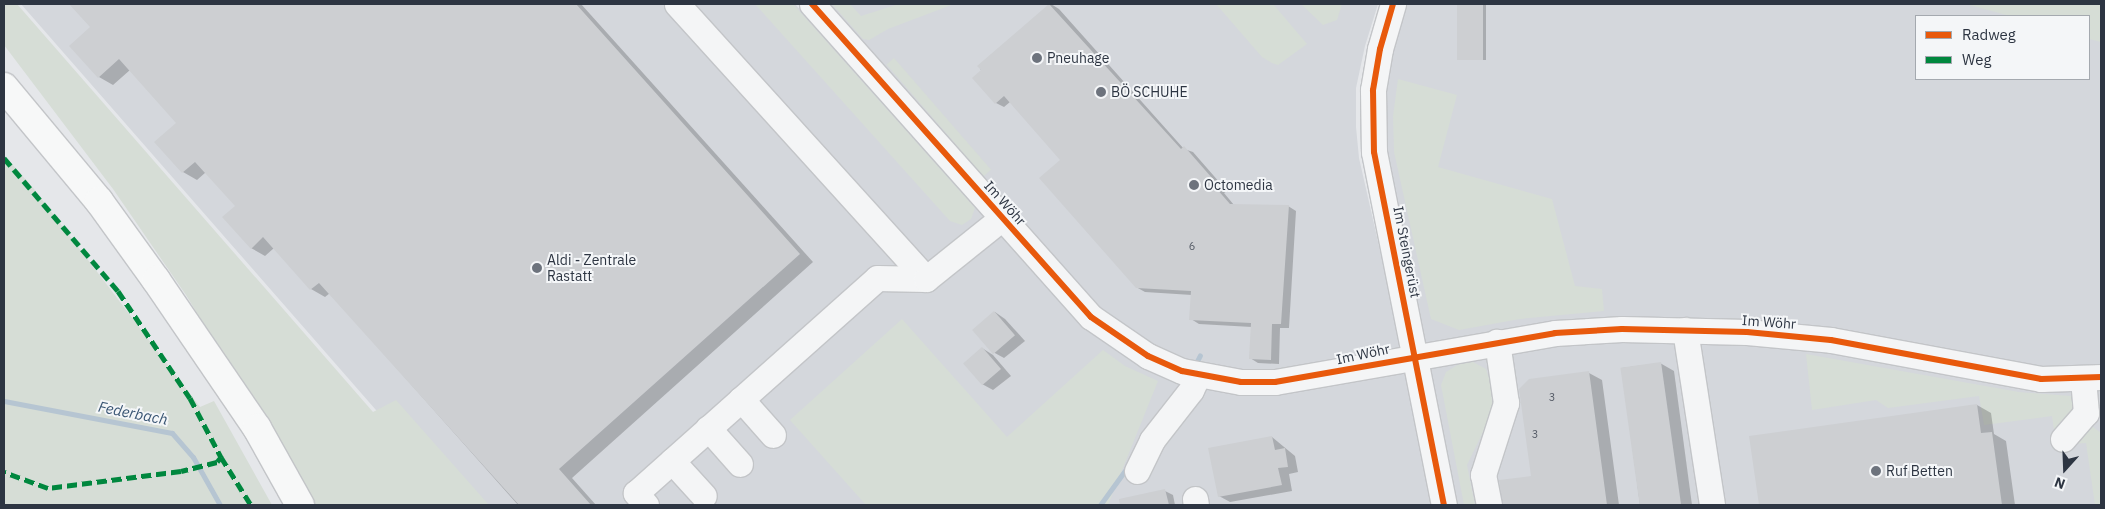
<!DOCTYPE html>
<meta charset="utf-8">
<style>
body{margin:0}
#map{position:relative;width:2105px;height:509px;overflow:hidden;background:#e5e7ea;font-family:"IBM Plex Sans",sans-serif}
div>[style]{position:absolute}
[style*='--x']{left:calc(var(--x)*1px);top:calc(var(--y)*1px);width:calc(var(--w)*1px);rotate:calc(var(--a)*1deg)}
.built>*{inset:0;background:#d4d7dc}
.green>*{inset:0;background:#d6ddd6;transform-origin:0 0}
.shadow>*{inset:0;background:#0003;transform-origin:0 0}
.stream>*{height:5px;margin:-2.5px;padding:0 2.5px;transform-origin:2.5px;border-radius:2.5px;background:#b6c5d2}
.building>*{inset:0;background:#cdcfd2;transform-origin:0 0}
.roads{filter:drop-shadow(1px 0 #c3c5c8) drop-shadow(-1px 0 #c3c5c8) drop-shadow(0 1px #c3c5c8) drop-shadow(0 -1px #c3c5c8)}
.minor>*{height:25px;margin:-12.5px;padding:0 12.5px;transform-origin:12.5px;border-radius:12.5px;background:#f4f5f6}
.major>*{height:28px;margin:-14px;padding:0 14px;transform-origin:14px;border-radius:14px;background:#f7f8f8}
.quiet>*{height:5px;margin-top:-2.5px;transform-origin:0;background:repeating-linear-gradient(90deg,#00873e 0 10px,transparent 0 15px)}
.cycleway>*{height:6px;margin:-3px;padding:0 3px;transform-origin:3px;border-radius:3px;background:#e8590c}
.dots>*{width:14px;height:14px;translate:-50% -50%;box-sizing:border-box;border:2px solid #f4f6f8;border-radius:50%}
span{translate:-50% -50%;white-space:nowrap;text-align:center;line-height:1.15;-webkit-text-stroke:4px #f4f6f8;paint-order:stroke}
.number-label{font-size:11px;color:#565c67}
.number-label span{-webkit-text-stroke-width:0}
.poi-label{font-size:14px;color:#2d3542}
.left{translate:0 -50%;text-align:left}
.street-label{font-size:14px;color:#2d3542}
.water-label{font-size:15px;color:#395573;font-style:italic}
.frame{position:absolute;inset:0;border:5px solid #2d3542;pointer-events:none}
.legend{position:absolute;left:1915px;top:15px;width:175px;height:65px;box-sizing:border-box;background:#f4f6f8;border:1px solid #a4a9af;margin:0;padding:6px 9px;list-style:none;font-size:15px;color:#2d3542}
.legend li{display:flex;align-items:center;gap:10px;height:25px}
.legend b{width:25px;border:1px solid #a4a9af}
.north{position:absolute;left:2040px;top:444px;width:50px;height:50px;-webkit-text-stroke:4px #f4f6f8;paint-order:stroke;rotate:200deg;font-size:14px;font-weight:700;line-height:20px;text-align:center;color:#2d3542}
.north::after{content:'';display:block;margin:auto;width:18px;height:22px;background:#2d3542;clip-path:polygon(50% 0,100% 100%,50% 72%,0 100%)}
</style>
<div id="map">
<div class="built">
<div style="clip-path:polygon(21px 4px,795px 4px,1064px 299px,1157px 372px,1223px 392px,1282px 391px,1411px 365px,1439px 505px,459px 505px)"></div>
<div style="clip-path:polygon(826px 4px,1378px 4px,1365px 46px,1356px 88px,1356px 127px,1359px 158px,1402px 347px,1302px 369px,1256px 372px,1192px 361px,1136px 337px,1107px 317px)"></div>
<div style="clip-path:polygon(evenodd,1404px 4px,2101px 4px,2101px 505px,1455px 505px,1384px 152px,1383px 92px,1389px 50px,1404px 4px,1916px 16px,2089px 16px,2089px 79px,1916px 79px,1916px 16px)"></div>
</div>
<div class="green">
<div style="clip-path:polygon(4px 4px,17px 4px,373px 412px,396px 400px,489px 505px,313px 505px,186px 295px,113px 189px,4px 45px)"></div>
<div style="clip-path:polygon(755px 4px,793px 4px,975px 208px,971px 219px,962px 225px,950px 221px)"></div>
<div style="clip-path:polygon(832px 4px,850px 4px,861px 16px,899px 4px,954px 4px,888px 29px,869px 40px,863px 39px)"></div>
<div style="clip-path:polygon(1216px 4px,1273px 4px,1307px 44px,1278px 65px,1272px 63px,1262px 57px)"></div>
<div style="clip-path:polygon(1301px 4px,1342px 4px,1337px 20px,1323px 25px)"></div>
<div style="clip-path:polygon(1966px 4px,2101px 4px,2101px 42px,2089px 39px,2089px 16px,2010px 16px)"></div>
<div style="left:894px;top:58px;width:148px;height:10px;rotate:49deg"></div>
<div style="clip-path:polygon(1398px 79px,1457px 95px,1438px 167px,1552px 199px,1575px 286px,1602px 289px,1604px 311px,1520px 319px,1459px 330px,1431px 319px,1394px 152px,1393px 116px)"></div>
<div style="clip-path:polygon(4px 155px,34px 189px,200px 407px,214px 401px,272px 505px,4px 505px)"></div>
<div style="clip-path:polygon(902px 319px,1007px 437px,1103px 350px,1125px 366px,1158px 381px,1108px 505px,866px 505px,790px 420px)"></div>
<div style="clip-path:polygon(1806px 354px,2019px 392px,2071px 396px,2075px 408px,2066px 421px,2054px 430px,2052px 416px,1984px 425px,1979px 396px,1888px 408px,1876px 400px,1812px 410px)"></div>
<div style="clip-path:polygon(1473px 362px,1486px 369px,1494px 394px,1493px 411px,1467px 465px,1475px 505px,1464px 505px,1441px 385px,1446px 372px,1459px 364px)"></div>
<div style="clip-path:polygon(2093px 427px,2101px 433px,2101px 505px,2095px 505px,2086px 443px,2074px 444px,2085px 428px)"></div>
</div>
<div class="shadow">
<div style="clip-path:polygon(70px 4px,581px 4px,813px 262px,572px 478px,596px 505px,518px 505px,330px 293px,325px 297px,311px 289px,274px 248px,265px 256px,251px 248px,237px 206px,206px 172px,197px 180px,183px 172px,156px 142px,178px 123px,130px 70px,113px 85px,99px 77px,91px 27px)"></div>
<div style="clip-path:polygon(1051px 4px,1059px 9px,1184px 149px,1193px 152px,1227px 191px,1224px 193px,1234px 205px,1288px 206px,1296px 211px,1289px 328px,1280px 328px,1279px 364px,1258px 363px,1250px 358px,1252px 327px,1199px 324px,1191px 319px,1192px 295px,1145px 292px,1136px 287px,1062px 160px,1010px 102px,1004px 107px,996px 103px,979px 66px)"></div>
<div style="left:1459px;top:4px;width:27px;height:56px"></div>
<div style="clip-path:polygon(995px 312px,1005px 319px,1025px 341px,1004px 358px,993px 352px,974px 330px)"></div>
<div style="clip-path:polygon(982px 348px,993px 355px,1011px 376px,993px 390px,982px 384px,965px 363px)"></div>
<div style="clip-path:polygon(1660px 363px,1674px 371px,1692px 505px,1640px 505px,1622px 368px)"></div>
<div style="clip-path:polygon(1589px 373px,1602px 380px,1619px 505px,1503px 505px,1500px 481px,1532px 477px)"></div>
<div style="clip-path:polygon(1977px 405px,1991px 413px,1994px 434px,2006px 441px,2015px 505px,1761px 505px,1751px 437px)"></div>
<div style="clip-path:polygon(1272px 437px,1295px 456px,1298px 472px,1289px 474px,1292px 491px,1230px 502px,1219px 496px)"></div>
<div style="clip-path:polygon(1165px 491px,1173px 495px,1175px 505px,1136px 505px,1134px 497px)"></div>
</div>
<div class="stream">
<div style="--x:1194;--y:367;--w:13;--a:-63"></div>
<div style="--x:4;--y:401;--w:171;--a:10.8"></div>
<div style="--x:172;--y:433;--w:32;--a:49"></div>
<div style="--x:193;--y:457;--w:55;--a:60.6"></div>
<div style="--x:1100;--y:505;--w:49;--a:-54.1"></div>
</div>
<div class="building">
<div style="clip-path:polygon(69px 4px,576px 4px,800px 254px,559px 469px,591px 505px,519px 505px,319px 283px,310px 290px,263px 237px,251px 249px,222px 217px,235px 206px,195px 162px,182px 173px,154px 142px,176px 123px,119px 59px,98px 78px,69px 46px,90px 27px)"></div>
<div style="clip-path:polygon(1049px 4px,1181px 149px,1184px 146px,1219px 186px,1216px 188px,1230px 204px,1289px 205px,1281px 324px,1272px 324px,1271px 360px,1249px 359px,1251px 323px,1189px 320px,1191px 291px,1136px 288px,1039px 178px,1060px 160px,1004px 96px,995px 104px,972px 78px,981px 70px,977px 66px)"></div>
<div style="left:1457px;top:4px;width:26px;height:56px"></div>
<div style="left:994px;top:311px;width:32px;height:29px;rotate:49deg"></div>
<div style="left:982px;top:347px;width:29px;height:25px;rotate:49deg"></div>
<div style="left:1661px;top:362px;width:144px;height:41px;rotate:82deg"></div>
<div style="clip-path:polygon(1589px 371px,1607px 505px,1503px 505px,1499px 480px,1531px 476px,1519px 389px,1529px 379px)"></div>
<div style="clip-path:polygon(1977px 404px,1981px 433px,1992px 432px,2002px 505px,1759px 505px,1749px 436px)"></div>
<div style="clip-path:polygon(1272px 436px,1275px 450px,1285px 448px,1288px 467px,1278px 468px,1282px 485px,1218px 497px,1208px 448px)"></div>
<div style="clip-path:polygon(1165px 489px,1169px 505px,1120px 505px,1119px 499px)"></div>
</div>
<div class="roads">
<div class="minor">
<div style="--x:677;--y:4;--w:371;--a:47.8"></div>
<div style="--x:812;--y:4;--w:419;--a:48.3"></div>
<div style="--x:1091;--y:317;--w:69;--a:34.4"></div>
<div style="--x:1148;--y:356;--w:37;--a:24"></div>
<div style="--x:1182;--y:371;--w:60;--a:10.6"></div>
<div style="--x:1241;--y:382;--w:34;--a:0"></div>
<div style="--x:1275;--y:382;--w:284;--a:-9.9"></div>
<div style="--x:1555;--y:333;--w:67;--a:-3.4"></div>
<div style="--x:1622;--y:329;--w:125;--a:1.4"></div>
<div style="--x:1747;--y:332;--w:84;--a:5.4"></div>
<div style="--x:1831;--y:340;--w:214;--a:10.5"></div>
<div style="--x:2041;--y:379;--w:60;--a:-1.9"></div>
<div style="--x:1393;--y:4;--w:47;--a:106.1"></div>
<div style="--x:1380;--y:49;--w:42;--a:99.7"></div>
<div style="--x:1373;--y:90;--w:62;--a:89.1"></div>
<div style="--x:1374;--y:152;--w:360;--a:78.8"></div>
<div style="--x:1685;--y:330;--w:177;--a:81.2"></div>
<div style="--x:741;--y:399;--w:48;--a:48.4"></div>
<div style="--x:708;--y:428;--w:48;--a:48.4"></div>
<div style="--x:2063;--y:439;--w:35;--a:-49"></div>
<div style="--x:2086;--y:413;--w:35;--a:-95"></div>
<div style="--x:672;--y:461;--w:47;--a:47.6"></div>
<div style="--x:1137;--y:471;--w:34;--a:-64"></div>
<div style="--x:1152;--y:440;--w:63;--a:-52"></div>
<div style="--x:1191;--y:390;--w:17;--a:-65"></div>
<div style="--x:1195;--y:499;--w:6;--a:81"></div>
<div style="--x:646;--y:505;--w:16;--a:-130"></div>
<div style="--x:636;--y:493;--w:323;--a:-41.7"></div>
<div style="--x:877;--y:278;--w:49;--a:1.2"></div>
<div style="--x:926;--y:279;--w:97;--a:-38.8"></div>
<div style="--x:1489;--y:505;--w:31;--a:-101"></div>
<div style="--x:1483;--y:475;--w:76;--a:-72.3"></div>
<div style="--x:1506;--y:403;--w:62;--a:-98.4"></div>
</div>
<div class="major">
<div style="--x:4;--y:87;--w:148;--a:50.2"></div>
<div style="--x:99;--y:201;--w:97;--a:54.2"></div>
<div style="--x:156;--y:280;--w:179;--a:55.7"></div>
<div style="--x:257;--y:428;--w:88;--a:60.8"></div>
</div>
</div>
<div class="quiet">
<div style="--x:4;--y:158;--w:175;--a:49.4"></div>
<div style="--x:118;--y:291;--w:129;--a:56.1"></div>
<div style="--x:190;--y:398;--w:67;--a:62.3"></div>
<div style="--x:221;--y:457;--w:6;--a:129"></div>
<div style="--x:217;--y:462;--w:37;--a:166"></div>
<div style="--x:181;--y:471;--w:134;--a:172.7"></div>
<div style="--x:48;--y:488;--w:47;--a:-160"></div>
<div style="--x:221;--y:457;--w:57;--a:58"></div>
</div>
<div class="cycleway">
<div style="--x:812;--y:4;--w:419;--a:48.3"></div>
<div style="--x:1091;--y:317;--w:69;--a:34.4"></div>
<div style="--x:1148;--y:356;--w:37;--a:24"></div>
<div style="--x:1182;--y:371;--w:60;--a:10.6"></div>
<div style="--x:1241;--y:382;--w:34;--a:0"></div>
<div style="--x:1275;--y:382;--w:284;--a:-9.9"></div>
<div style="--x:1555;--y:333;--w:67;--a:-3.4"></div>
<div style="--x:1622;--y:329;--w:125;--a:1.4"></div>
<div style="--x:1747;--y:332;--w:84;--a:5.4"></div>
<div style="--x:1831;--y:340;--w:214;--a:10.5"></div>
<div style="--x:2041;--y:379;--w:60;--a:-1.9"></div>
<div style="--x:1393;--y:4;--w:47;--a:106.1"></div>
<div style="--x:1380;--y:49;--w:42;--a:99.7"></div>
<div style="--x:1373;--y:90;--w:62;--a:89.1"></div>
<div style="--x:1374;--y:152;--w:360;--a:78.8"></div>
</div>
<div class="dots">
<div style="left:1037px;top:58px;background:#6d737d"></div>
<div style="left:1101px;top:92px;background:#6d737d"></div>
<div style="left:1194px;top:185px;background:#6d737d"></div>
<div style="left:537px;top:268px;background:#6d737d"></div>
<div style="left:1876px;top:471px;background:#6d737d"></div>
</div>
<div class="number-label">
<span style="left:1192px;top:246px">6</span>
<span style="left:1552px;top:397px">3</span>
<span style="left:1535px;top:434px">3</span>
</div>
<div class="poi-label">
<span class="left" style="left:1047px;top:58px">Pneuhage</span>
<span class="left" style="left:1111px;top:92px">BÖ SCHUHE</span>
<span class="left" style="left:1204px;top:185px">Octomedia</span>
<span class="left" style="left:547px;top:268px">Aldi - Zentrale<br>Rastatt</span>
<span class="left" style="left:1886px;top:471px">Ruf Betten</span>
</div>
<div class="street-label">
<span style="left:1005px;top:203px;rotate:48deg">Im Wöhr</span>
<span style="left:1407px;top:252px;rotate:79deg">Im Steingerüst</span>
<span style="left:1769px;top:322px;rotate:4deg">Im Wöhr</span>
<span style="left:1363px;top:354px;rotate:-12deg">Im Wöhr</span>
</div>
<div class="water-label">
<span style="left:133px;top:413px;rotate:11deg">Federbach</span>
</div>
<div class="frame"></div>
<ul class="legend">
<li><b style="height:6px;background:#e8590c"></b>Radweg</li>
<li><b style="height:6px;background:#00873e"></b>Weg</li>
</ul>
<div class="north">N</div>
</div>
